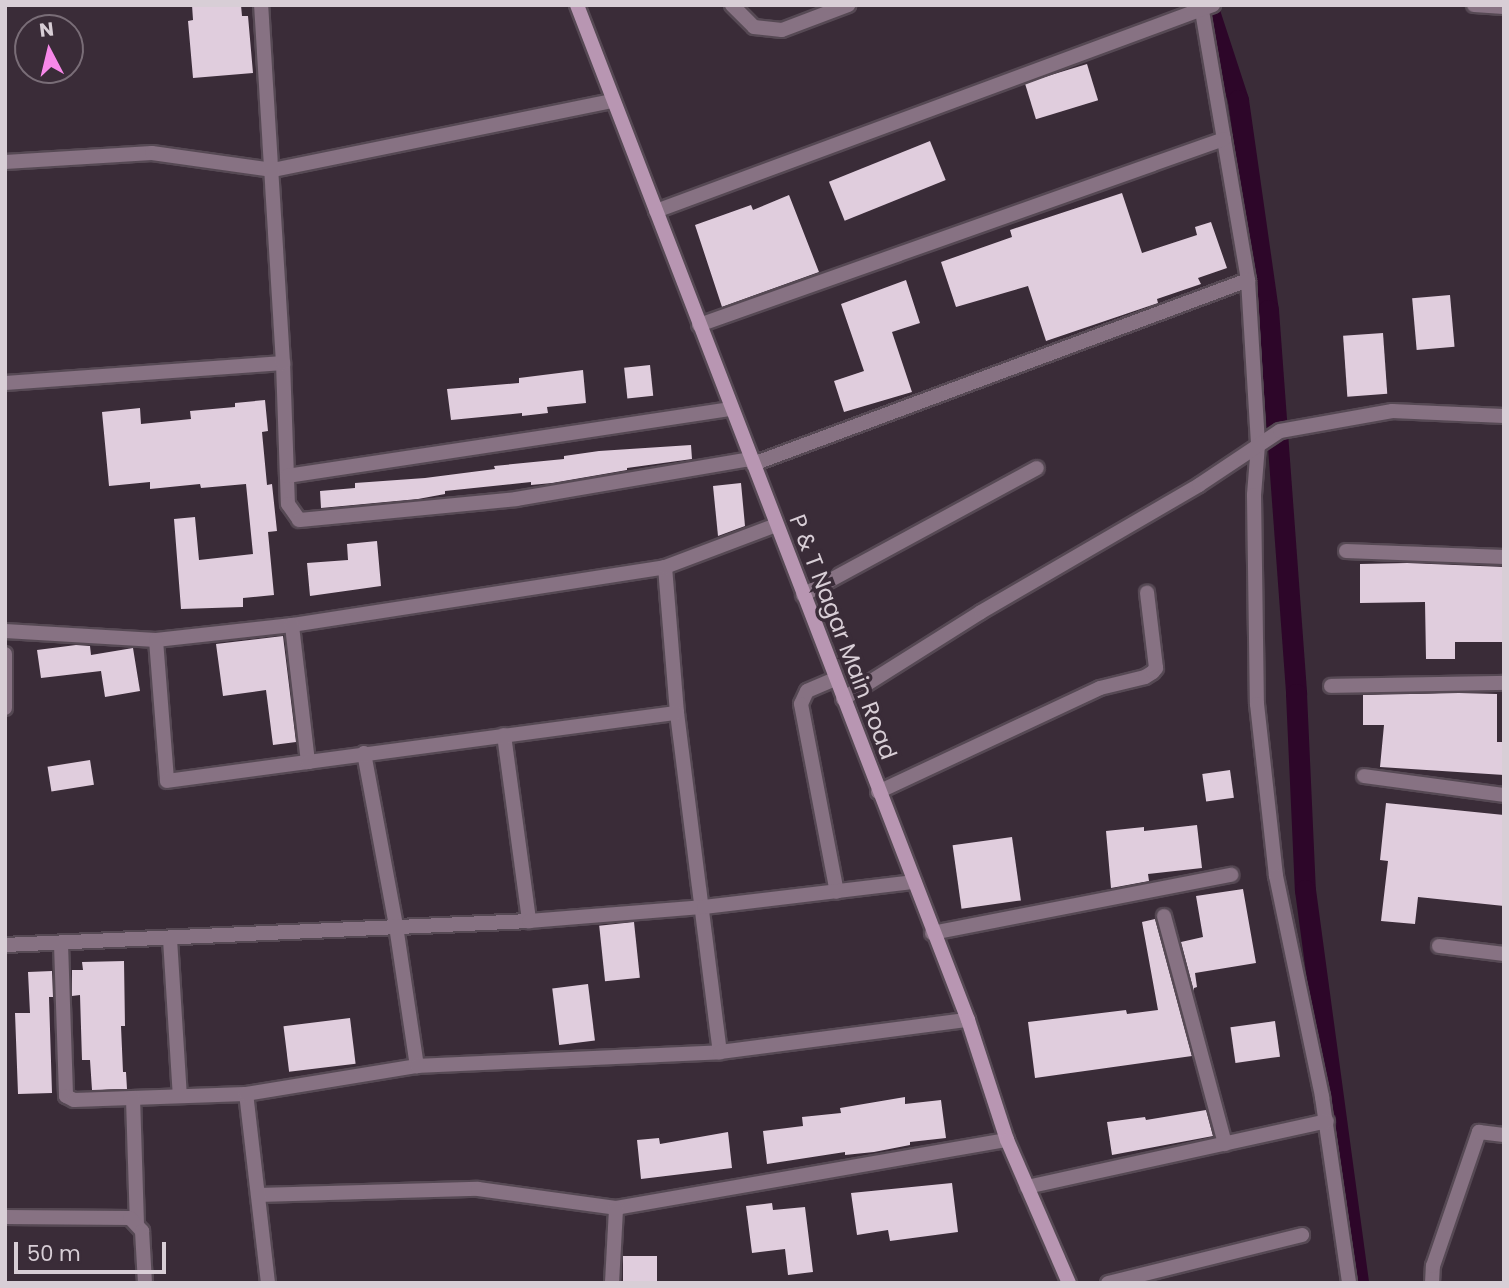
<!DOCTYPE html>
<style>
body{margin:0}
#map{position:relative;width:1509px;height:1288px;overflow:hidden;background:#3a2c38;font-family:Poppins,sans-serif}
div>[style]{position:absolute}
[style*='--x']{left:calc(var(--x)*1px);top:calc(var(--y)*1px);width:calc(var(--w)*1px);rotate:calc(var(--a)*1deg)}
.canal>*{height:21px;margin:-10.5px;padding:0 10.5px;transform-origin:10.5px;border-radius:10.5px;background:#2d0629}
.building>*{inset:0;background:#e0cddd;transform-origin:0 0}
.roads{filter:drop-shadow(2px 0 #564954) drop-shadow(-2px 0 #564954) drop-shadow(0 2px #564954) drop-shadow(0 -2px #564954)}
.minor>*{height:14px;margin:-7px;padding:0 7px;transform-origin:7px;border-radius:7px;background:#877283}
.secondary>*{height:14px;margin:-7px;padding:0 7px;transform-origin:7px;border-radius:7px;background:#b896b2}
span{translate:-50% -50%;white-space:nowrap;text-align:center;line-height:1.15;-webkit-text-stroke:7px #3a2c38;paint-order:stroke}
.street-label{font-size:23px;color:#d8ced6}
.frame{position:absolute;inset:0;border:7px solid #d8ced6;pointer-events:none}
.north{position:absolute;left:14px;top:14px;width:70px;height:70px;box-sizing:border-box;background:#3a2c38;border:2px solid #796d77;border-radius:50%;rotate:353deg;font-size:19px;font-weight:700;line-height:28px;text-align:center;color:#d8ced6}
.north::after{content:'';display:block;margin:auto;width:24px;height:32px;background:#f888e9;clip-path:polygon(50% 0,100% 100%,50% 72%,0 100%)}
.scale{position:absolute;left:14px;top:1242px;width:152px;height:32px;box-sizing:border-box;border:4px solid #d8ced6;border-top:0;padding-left:9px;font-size:21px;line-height:24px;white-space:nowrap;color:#d8ced6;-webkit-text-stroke:5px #3a2c38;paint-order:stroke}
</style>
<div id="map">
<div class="canal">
<div style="--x:1207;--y:5;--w:100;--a:71.9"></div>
<div style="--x:1238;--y:100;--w:212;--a:81.9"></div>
<div style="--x:1268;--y:310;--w:385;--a:85.8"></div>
<div style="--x:1296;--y:694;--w:196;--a:87.4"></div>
<div style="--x:1305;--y:890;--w:397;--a:82.3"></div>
</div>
<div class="building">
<div style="clip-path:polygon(192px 5px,241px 5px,242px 16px,248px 16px,253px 73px,193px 78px,188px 21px,193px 20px)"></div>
<div style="left:1087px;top:64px;width:38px;height:65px;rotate:73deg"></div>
<div style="left:930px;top:141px;width:42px;height:109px;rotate:68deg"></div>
<div style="clip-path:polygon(1122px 193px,1142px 253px,1197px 235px,1195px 227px,1211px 222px,1227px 268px,1198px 278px,1201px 284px,1157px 299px,1158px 303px,1046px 341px,1028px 286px,956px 307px,941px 262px,1012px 237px,1010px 230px)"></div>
<div style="clip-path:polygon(789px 195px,819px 272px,722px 307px,695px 225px,751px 205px,753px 210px)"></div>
<div style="clip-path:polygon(906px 280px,920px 323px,892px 332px,912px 392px,844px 412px,834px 381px,864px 371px,841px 304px)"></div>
<div style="left:1450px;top:295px;width:52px;height:38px;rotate:85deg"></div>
<div style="left:1383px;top:333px;width:61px;height:40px;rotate:86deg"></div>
<div style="left:650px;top:365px;width:31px;height:26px;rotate:84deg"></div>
<div style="clip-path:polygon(583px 370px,586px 403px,547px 407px,548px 413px,522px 416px,522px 413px,451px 420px,447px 389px,519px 383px,519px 378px)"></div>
<div style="clip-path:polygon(265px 400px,268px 431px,262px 432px,267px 485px,272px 484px,277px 531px,268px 532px,274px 595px,243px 598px,243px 607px,181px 609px,174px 519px,195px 517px,199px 560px,253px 554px,246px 484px,201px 488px,200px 484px,150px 489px,150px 482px,109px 486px,102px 412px,140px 408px,141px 424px,191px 419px,190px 411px,235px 407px,235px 403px)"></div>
<div style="clip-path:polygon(691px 445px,692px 459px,627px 468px,627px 470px,552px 483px,531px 485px,531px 482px,445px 491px,445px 494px,418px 499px,321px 508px,320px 491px,355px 488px,355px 483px,425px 478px,495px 469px,494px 466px,564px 459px,564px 456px,599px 451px)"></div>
<div style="clip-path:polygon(741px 483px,745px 526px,718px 536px,713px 486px)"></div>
<div style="clip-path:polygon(377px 541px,381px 586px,310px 596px,307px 563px,348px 560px,347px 544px)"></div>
<div style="clip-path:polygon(1407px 563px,1504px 567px,1504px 642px,1455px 642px,1455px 659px,1426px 659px,1425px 602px,1360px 603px,1360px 564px)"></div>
<div style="clip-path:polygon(283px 636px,296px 742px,273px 745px,266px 690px,223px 696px,216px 644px)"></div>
<div style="clip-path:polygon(76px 645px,90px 646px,91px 655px,133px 648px,140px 691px,105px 697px,101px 671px,41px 678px,37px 650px)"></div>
<div style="clip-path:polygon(1459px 693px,1497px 694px,1497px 742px,1504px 742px,1504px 775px,1380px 767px,1384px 725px,1363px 725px,1363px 695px)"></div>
<div style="left:90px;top:760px;width:25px;height:43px;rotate:81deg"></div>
<div style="left:1230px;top:770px;width:28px;height:28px;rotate:82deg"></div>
<div style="clip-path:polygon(1386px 803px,1504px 815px,1504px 906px,1418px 897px,1415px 924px,1381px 921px,1388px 861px,1380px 860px)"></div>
<div style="clip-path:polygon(1197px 825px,1202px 868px,1148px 874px,1149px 881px,1111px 888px,1106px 831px,1144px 827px,1144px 831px)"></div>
<div style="left:1012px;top:837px;width:64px;height:60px;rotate:82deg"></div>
<div style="clip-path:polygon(1243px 889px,1256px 963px,1195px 973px,1197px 987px,1194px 988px,1194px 992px,1181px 942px,1203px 937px,1196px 896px)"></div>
<div style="clip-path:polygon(1155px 919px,1192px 1056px,1035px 1078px,1028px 1022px,1126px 1010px,1127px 1014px,1158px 1010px,1142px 922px)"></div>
<div style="left:634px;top:922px;width:56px;height:35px;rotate:84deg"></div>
<div style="clip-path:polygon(124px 961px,125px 1026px,121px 1026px,123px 1072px,126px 1072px,127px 1089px,92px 1090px,90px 1060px,82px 1060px,80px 995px,72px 996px,72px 970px,83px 970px,82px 962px)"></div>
<div style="clip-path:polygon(52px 971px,53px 997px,49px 997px,52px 1093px,18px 1094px,15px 1013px,30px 1013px,28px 972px)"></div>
<div style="left:588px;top:984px;width:57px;height:36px;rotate:83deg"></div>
<div style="left:350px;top:1018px;width:46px;height:67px;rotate:83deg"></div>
<div style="left:1275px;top:1021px;width:36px;height:45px;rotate:82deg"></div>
<div style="clip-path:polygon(905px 1097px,905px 1104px,941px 1100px,946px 1138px,910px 1142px,910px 1145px,874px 1152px,845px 1155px,845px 1152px,767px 1164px,763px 1131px,803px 1126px,802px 1117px,841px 1113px,840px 1108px)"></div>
<div style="clip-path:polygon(1206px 1110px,1213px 1136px,1112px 1155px,1107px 1122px,1145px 1117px,1146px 1120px)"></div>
<div style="clip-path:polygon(728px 1132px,732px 1168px,641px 1179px,637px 1140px,659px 1138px,660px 1144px)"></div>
<div style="clip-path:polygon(952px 1183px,958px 1232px,890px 1241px,888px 1230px,857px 1235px,851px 1193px)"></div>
<div style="clip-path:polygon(772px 1203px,773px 1210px,805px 1207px,813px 1272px,788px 1275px,785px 1249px,752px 1253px,746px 1206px)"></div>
<div style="left:623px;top:1256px;width:34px;height:27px"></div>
</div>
<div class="roads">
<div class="minor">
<div style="--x:732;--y:5;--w:31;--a:45"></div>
<div style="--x:754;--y:27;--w:28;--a:6"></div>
<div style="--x:782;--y:30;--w:71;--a:-20.7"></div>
<div style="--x:1201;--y:5;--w:279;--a:80.3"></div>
<div style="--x:1248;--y:280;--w:165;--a:86.5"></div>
<div style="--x:1258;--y:445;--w:50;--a:94.6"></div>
<div style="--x:1254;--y:495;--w:209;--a:89.2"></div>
<div style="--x:1257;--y:704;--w:173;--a:83.7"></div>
<div style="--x:1276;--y:876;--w:226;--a:78.2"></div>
<div style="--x:1322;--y:1097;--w:188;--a:81.7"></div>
<div style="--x:1474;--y:5;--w:30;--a:4"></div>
<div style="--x:5;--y:162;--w:147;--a:-3.5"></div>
<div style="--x:152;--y:153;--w:122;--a:8"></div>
<div style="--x:273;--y:170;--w:347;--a:-11.5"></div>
<div style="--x:656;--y:211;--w:594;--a:-20.3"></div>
<div style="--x:699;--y:325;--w:557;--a:-19.51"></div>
<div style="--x:283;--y:363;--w:141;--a:88"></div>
<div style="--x:288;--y:504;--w:19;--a:55"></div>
<div style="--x:299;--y:520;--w:218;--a:-5.5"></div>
<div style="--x:516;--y:499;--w:237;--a:-9.7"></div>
<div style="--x:5;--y:383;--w:279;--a:-4.1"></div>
<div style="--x:283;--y:363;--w:359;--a:-93.5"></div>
<div style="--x:753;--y:464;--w:528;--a:-20.39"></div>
<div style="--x:287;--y:476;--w:449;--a:-8.6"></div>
<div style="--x:1346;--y:551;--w:158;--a:2.2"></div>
<div style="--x:665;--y:567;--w:146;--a:85.3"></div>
<div style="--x:677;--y:713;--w:342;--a:82.8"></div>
<div style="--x:803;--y:595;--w:266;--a:-28.5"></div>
<div style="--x:5;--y:631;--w:151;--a:3.4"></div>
<div style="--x:156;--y:640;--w:137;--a:-6.3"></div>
<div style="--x:292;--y:625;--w:377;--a:-8.8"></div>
<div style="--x:665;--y:567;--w:119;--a:-20.7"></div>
<div style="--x:156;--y:640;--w:141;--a:85.5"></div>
<div style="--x:167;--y:781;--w:142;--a:-7.7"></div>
<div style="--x:308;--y:762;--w:138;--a:-96.7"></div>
<div style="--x:5;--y:654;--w:54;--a:90"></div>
<div style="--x:835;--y:679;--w:30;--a:157"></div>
<div style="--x:807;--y:691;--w:14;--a:115"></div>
<div style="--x:801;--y:704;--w:191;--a:79.2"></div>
<div style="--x:1331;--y:686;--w:173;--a:-1"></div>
<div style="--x:843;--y:699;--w:163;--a:-32.2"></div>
<div style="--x:981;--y:612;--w:252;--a:-30.2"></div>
<div style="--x:1199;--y:485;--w:97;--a:-33.7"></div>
<div style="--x:1280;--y:431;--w:114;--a:-10.1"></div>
<div style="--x:1392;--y:411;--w:112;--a:2.6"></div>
<div style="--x:504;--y:735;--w:188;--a:82.3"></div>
<div style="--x:364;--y:753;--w:176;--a:79.5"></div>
<div style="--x:396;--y:926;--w:142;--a:81.5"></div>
<div style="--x:308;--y:762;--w:372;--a:-7.6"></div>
<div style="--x:1364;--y:776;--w:141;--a:7.7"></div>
<div style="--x:878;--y:792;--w:245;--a:-25.1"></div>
<div style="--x:1100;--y:688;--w:46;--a:-13.7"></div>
<div style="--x:1145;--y:677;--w:9;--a:-32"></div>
<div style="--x:1153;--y:672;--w:5;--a:-53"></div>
<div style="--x:1156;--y:668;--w:76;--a:-96.8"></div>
<div style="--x:1164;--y:916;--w:236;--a:75"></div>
<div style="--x:932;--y:933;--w:305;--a:-11"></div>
<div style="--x:170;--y:939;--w:157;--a:86.4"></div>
<div style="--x:61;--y:944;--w:152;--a:88.1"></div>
<div style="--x:66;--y:1096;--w:9;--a:27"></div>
<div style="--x:74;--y:1100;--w:172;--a:-2"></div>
<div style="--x:5;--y:945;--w:525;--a:-2.62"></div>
<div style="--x:529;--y:921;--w:176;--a:-4.6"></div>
<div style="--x:704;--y:907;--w:212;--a:-6.8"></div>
<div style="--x:1439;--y:946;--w:65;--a:7"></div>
<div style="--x:133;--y:1098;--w:125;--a:88.2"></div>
<div style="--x:1027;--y:1187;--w:307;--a:-12.4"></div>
<div style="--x:258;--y:1195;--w:220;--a:-1.6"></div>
<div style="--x:478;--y:1189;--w:139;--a:7.8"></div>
<div style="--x:616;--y:1208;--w:397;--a:-9.9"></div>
<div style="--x:5;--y:1217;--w:125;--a:0.5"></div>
<div style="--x:130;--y:1218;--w:18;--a:47"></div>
<div style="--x:142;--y:1231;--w:52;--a:86.7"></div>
<div style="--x:268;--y:1283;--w:190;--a:-96.6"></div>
<div style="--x:246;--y:1094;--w:173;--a:-9.3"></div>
<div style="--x:417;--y:1066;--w:303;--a:-2.6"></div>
<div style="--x:720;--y:1052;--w:250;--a:-7.4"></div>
<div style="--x:612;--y:1283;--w:75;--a:-86.9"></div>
<div style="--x:1108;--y:1283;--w:200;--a:-13.9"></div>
<div style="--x:1432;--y:1283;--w:17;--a:-87"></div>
<div style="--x:1433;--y:1266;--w:142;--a:-71.1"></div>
<div style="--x:1479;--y:1132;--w:25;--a:7"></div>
</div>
<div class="secondary">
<div style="--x:577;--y:5;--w:1088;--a:68.93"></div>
<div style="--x:968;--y:1020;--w:126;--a:72"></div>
<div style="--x:1007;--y:1140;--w:156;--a:66.6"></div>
</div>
</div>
<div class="street-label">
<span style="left:843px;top:637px;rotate:69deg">P &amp; T Nagar Main Road</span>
</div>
<div class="frame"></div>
<div class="north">N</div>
<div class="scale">50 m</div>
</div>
